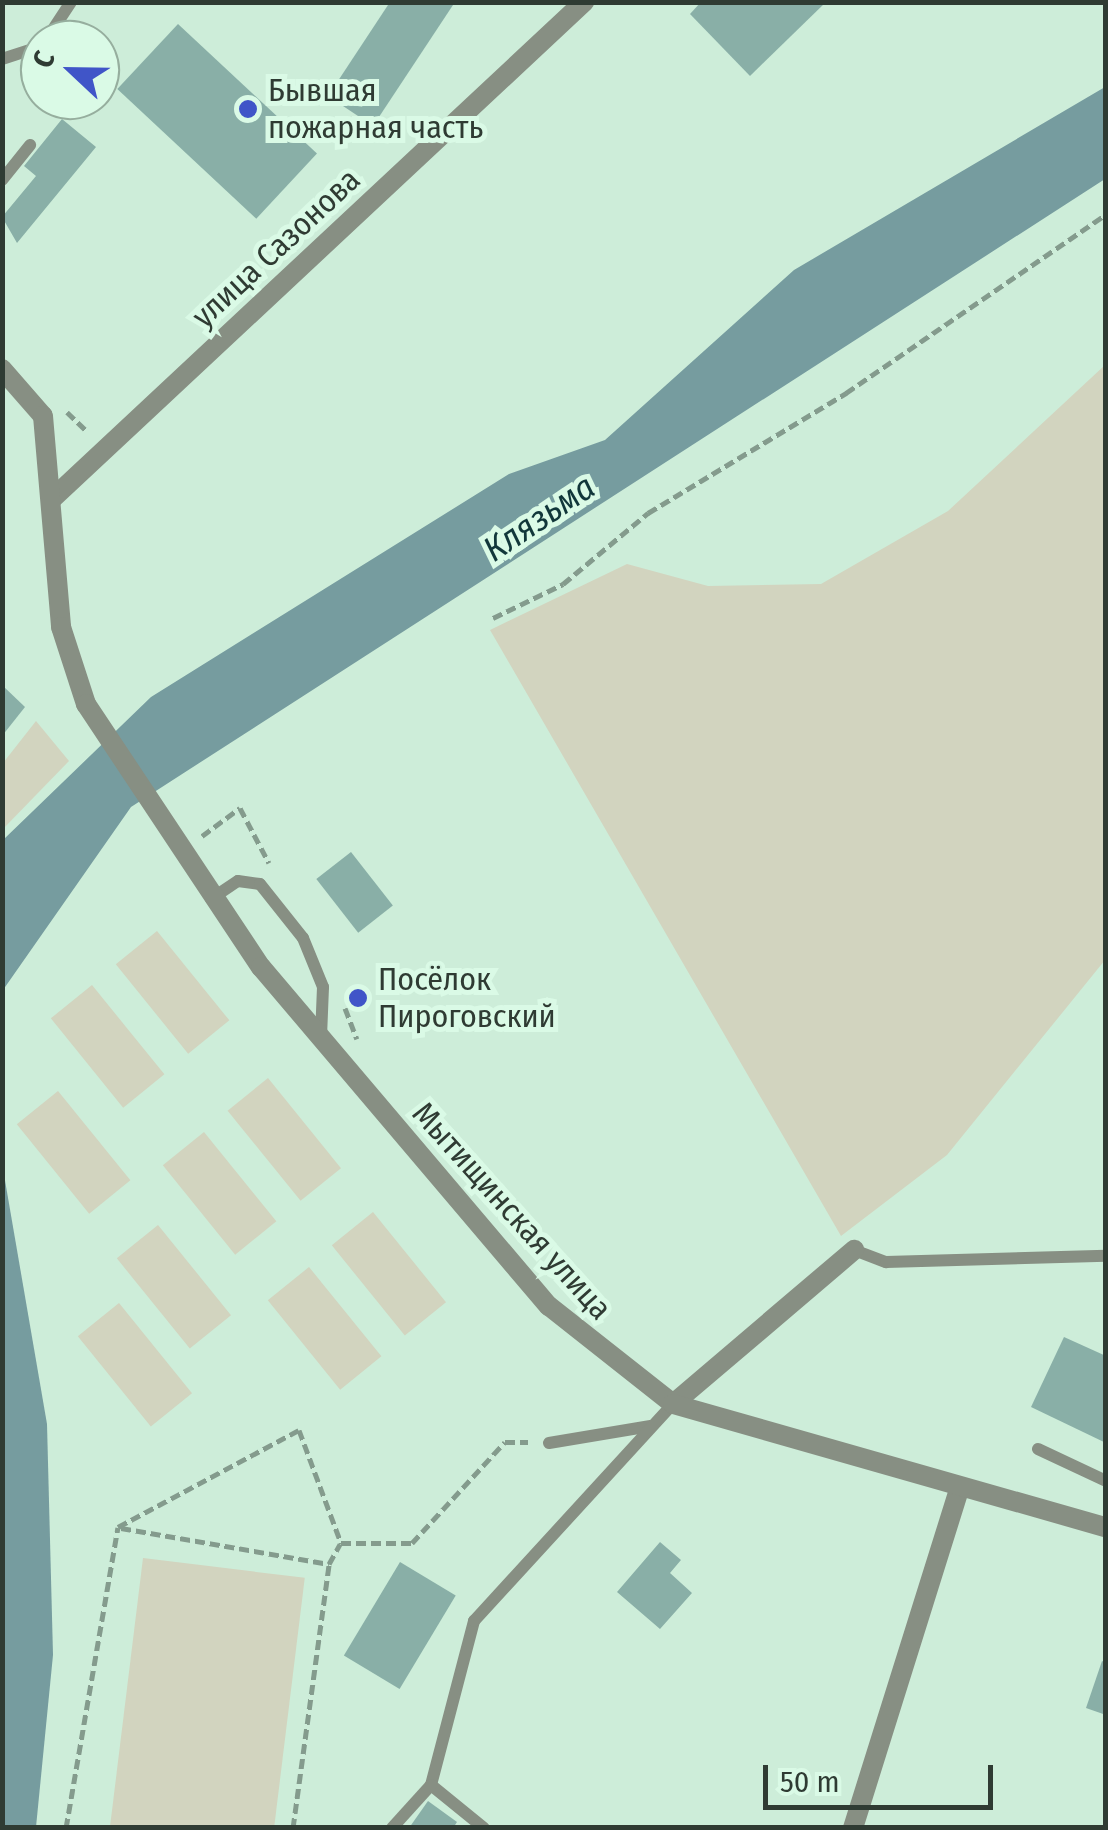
<!DOCTYPE html>
<meta charset="utf-8">
<style>
body{margin:0}
#map{position:relative;width:1108px;height:1830px;overflow:hidden;background:#cdedd9;font-family:"Fira Sans Condensed",sans-serif}
div>[style]{position:absolute}
[style*='--x']{left:calc(var(--x)*1px);top:calc(var(--y)*1px);width:calc(var(--w)*1px);rotate:calc(var(--a)*1deg)}
.green>*{inset:0;background:#d2d4bf;transform-origin:0 0}
.water>*{inset:0;background:#769c9f}
.building>*{inset:0;background:#89afa7;transform-origin:0 0}
.path>*{height:5px;margin-top:-2.5px;transform-origin:0;background:repeating-linear-gradient(90deg,#849b8d 0 10px,transparent 0 15px)}
.service>*{height:12px;margin:-6px;padding:0 6px;transform-origin:6px;border-radius:6px;background:#878f83}
.minor>*{height:20px;margin:-10px;padding:0 10px;transform-origin:10px;border-radius:10px;background:#878f83}
.tertiary>*{height:20px;margin:-10px;padding:0 10px;transform-origin:10px;border-radius:10px;background:#878f83}
.dots>*{width:28px;height:28px;translate:-50% -50%;box-sizing:border-box;border:5px solid #dafae6;border-radius:50%}
span{translate:-50% -50%;white-space:nowrap;text-align:center;line-height:1.15;-webkit-text-stroke:10px #dafae6;paint-order:stroke}
.poi-label{font-size:32px;color:#2f3b33}
.left{translate:0 -50%;text-align:left}
.street-label{font-size:32px;color:#2f3b33}
.water-label{font-size:35px;color:#11373a;font-style:italic}
.frame{position:absolute;inset:0;border:5px solid #2f3b33;pointer-events:none}
.north{position:absolute;left:20px;top:20px;width:100px;height:100px;box-sizing:border-box;background:#dafae6;border:2px solid #96ae9e;border-radius:50%;rotate:292deg;font-size:28px;font-weight:700;line-height:40px;text-align:center;color:#2f3b33}
.north::after{content:'';display:block;margin:auto;width:35px;height:45px;background:#4055c8;clip-path:polygon(50% 0,100% 100%,50% 72%,0 100%)}
.scale{position:absolute;left:763px;top:1765px;width:230px;height:45px;box-sizing:border-box;border:5px solid #2f3b33;border-top:0;padding-left:12px;font-size:30px;line-height:35px;white-space:nowrap;color:#2f3b33;-webkit-text-stroke:8px #dafae6;paint-order:stroke}
</style>
<div id="map">
<div class="green">
<div style="clip-path:polygon(1105px 365px,1105px 960px,947px 1155px,841px 1236px,490px 630px,627px 564px,708px 586px,821px 584px,948px 511px)"></div>
<div style="clip-path:polygon(36px 721px,69px 761px,3px 829px,3px 763px)"></div>
<div style="left:157px;top:931px;width:115px;height:53px;rotate:51deg"></div>
<div style="left:92px;top:985px;width:115px;height:53px;rotate:51deg"></div>
<div style="left:268px;top:1078px;width:116px;height:52px;rotate:51deg"></div>
<div style="left:58px;top:1091px;width:115px;height:53px;rotate:51deg"></div>
<div style="left:204px;top:1132px;width:115px;height:53px;rotate:51deg"></div>
<div style="left:373px;top:1212px;width:116px;height:53px;rotate:51deg"></div>
<div style="left:158px;top:1225px;width:116px;height:53px;rotate:51deg"></div>
<div style="left:309px;top:1267px;width:115px;height:53px;rotate:51deg"></div>
<div style="left:119px;top:1303px;width:116px;height:53px;rotate:51deg"></div>
<div style="left:143px;top:1558px;width:163px;height:271px;rotate:7deg"></div>
</div>
<div class="water">
<div style="clip-path:polygon(1105px 87px,1105px 179px,131px 807px,3px 990px,3px 840px,151px 697px,509px 474px,605px 440px,794px 270px)"></div>
<div style="clip-path:polygon(2px 1163px,47px 1424px,53px 1655px,36px 1827px,3px 1827px)"></div>
</div>
<div class="building">
<div style="clip-path:polygon(390px 2px,455px 2px,373px 126px,328px 96px)"></div>
<div style="clip-path:polygon(701px 2px,826px 2px,750px 76px,690px 14px)"></div>
<div style="left:178px;top:24px;width:190px;height:89px;rotate:43deg"></div>
<div style="clip-path:polygon(62px 119px,96px 147px,17px 243px,2px 217px,36px 176px,24px 166px)"></div>
<div style="clip-path:polygon(2px 685px,25px 707px,2px 736px)"></div>
<div style="left:351px;top:852px;width:68px;height:44px;rotate:52deg"></div>
<div style="clip-path:polygon(1064px 1337px,1106px 1356px,1106px 1443px,1031px 1407px)"></div>
<div style="clip-path:polygon(660px 1542px,681px 1560px,670px 1573px,692px 1593px,660px 1629px,617px 1592px)"></div>
<div style="left:400px;top:1562px;width:65px;height:109px;rotate:31deg"></div>
<div style="clip-path:polygon(1102px 1661px,1106px 1663px,1106px 1715px,1086px 1708px)"></div>
<div style="clip-path:polygon(428px 1801px,457px 1822px,453px 1828px,409px 1828px)"></div>
</div>
<div class="path">
<div style="--x:67;--y:412;--w:29;--a:44"></div>
<div style="--x:493;--y:618;--w:78;--a:-25.9"></div>
<div style="--x:563;--y:584;--w:111;--a:-39.9"></div>
<div style="--x:648;--y:513;--w:232;--a:-31.2"></div>
<div style="--x:846;--y:393;--w:316;--a:-34.5"></div>
<div style="--x:202;--y:836;--w:47;--a:-36.4"></div>
<div style="--x:240;--y:808;--w:62;--a:62.2"></div>
<div style="--x:345;--y:1008;--w:33;--a:69"></div>
<div style="--x:121;--y:1528;--w:211;--a:9.8"></div>
<div style="--x:329;--y:1564;--w:23;--a:-61"></div>
<div style="--x:66;--y:1828;--w:305;--a:-80.2"></div>
<div style="--x:118;--y:1527;--w:205;--a:-28.2"></div>
<div style="--x:299;--y:1430;--w:121;--a:69.6"></div>
<div style="--x:341;--y:1543;--w:71;--a:0"></div>
<div style="--x:412;--y:1543;--w:137;--a:-47.4"></div>
<div style="--x:505;--y:1442;--w:23;--a:0"></div>
<div style="--x:293;--y:1828;--w:266;--a:-82.2"></div>
</div>
<div class="service">
<div style="--x:46;--y:40;--w:45;--a:-56.7"></div>
<div style="--x:2;--y:59;--w:40;--a:-18"></div>
<div style="--x:2;--y:180;--w:45;--a:-51.3"></div>
<div style="--x:211;--y:899;--w:32;--a:-34"></div>
<div style="--x:238;--y:881;--w:22;--a:8"></div>
<div style="--x:260;--y:884;--w:69;--a:51.5"></div>
<div style="--x:303;--y:938;--w:53;--a:67.8"></div>
<div style="--x:323;--y:987;--w:50;--a:92.3"></div>
<div style="--x:854;--y:1250;--w:34;--a:21"></div>
<div style="--x:886;--y:1262;--w:220;--a:-1.6"></div>
<div style="--x:549;--y:1443;--w:103;--a:-9.5"></div>
<div style="--x:1038;--y:1449;--w:75;--a:25.2"></div>
<div style="--x:431;--y:1785;--w:170;--a:-75.3"></div>
<div style="--x:474;--y:1621;--w:294;--a:-47.5"></div>
<div style="--x:431;--y:1785;--w:68;--a:39.1"></div>
<div style="--x:392;--y:1828;--w:58;--a:-47.8"></div>
</div>
<div class="minor">
<div style="--x:53;--y:498;--w:727;--a:-43.05"></div>
<div style="--x:673;--y:1404;--w:238;--a:-40.4"></div>
<div style="--x:853;--y:1828;--w:357;--a:-72.6"></div>
</div>
<div class="tertiary">
<div style="--x:2;--y:369;--w:62;--a:48.9"></div>
<div style="--x:43;--y:416;--w:212;--a:85.1"></div>
<div style="--x:61;--y:627;--w:81;--a:72"></div>
<div style="--x:86;--y:704;--w:316;--a:56.4"></div>
<div style="--x:261;--y:967;--w:445;--a:49.7"></div>
<div style="--x:549;--y:1306;--w:158;--a:38.3"></div>
<div style="--x:673;--y:1404;--w:450;--a:15.9"></div>
</div>
<div class="dots">
<div style="left:248px;top:109px;background:#4055c8"></div>
<div style="left:358px;top:998px;background:#4055c8"></div>
</div>
<div class="poi-label">
<span class="left" style="left:268px;top:109px">Бывшая<br>пожарная часть</span>
<span class="left" style="left:378px;top:998px">Посёлок<br>Пироговский</span>
</div>
<div class="street-label">
<span style="left:276px;top:248px;rotate:-43deg">улица Сазонова</span>
<span style="left:512px;top:1211px;rotate:48deg">Мытищинская улица</span>
</div>
<div class="water-label">
<span style="left:539px;top:518px;rotate:-34deg">Клязьма</span>
</div>
<div class="frame"></div>
<div class="north">С</div>
<div class="scale">50 m</div>
</div>
